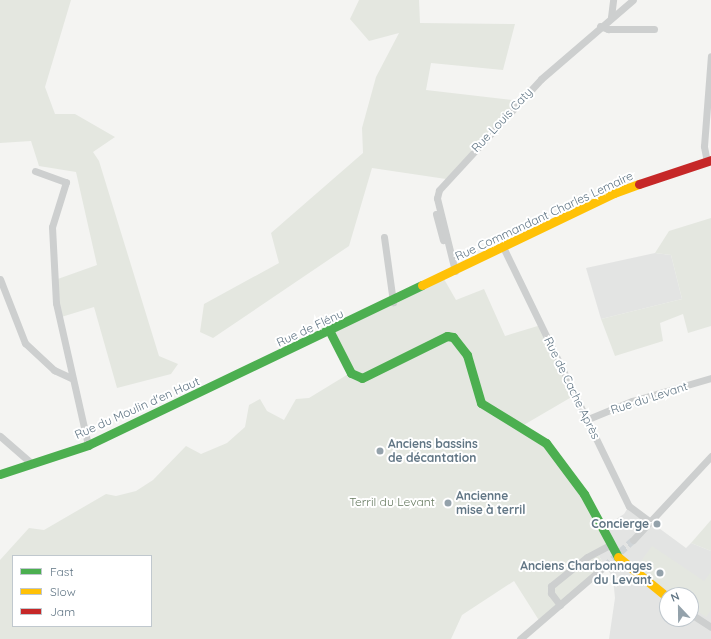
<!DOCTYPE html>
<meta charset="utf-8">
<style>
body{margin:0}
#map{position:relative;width:711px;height:639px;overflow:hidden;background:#f4f4f2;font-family:Quicksand,sans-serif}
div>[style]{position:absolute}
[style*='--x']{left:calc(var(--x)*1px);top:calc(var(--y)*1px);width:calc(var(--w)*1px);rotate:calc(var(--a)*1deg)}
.built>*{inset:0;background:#e3e4e3}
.green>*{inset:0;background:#e4e7e0}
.street-tunnel>*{height:7px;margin-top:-3.5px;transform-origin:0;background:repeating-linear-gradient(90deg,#cfd4d7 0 7px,transparent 0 10.5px)}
.street>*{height:7px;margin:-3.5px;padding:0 3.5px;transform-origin:3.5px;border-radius:3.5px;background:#cdcfcf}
.fast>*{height:9px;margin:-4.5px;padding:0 4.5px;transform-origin:4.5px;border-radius:4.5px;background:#4caf50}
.slow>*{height:9px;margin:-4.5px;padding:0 4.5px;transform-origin:4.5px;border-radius:4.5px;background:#ffc107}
.jam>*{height:9px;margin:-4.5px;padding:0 4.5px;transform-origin:4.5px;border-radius:4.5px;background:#c62828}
.dots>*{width:11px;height:11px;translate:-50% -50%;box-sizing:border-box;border:2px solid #fff;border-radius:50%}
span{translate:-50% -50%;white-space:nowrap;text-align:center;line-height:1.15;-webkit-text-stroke:4px #fff;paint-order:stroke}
.street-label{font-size:12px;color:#617685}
.poi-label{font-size:12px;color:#617685;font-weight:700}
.left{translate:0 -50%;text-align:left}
.right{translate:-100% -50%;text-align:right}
.park-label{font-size:12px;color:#677b61}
.legend{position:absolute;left:12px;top:555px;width:140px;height:72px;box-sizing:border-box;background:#fff;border:1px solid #c0c8ce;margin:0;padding:5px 7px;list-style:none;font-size:12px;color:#617685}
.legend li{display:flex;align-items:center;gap:8px;height:20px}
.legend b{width:20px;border:1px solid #c0c8ce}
.north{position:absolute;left:659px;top:587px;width:40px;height:40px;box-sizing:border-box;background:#fff;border:1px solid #c0c8ce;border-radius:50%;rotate:338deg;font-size:11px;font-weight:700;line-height:16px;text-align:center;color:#617685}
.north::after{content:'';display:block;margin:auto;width:14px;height:18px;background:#94a2ab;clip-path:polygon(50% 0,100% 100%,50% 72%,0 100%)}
</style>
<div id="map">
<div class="built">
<div style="clip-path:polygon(655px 253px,671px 255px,682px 299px,601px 319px,586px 268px)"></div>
<div style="clip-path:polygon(evenodd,629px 506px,686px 548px,691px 543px,711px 551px,711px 639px,609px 639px,615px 598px,613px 578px,597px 553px,604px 527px,624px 514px,629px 506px,667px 595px,691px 595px,691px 619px,667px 619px,667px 595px)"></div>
</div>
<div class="green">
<div style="clip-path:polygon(0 0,71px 0,45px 87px,55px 114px,75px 114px,115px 137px,93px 152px,99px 161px,159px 356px,178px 364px,171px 374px,117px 388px,94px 307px,58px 318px,55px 280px,97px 265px,76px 172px,39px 166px,31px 141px,0 143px)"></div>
<div style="clip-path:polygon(359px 0,419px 0,420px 23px,515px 24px,503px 70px,431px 63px,426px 90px,520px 101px,446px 179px,372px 168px,349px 246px,213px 338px,200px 332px,204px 304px,279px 263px,271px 233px,363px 153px,362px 128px,376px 77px,399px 33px,369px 41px,350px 19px)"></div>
<div style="clip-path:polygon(711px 218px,711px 326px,688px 333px,683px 314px,660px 323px,663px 341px,615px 356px,601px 319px,682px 299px,671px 255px,655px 253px,669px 231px)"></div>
<div style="clip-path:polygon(evenodd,444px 279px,456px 300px,484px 289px,505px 336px,541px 325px,575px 395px,522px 426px,546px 443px,611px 544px,597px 553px,605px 566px,540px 622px,514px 581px,462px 615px,451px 639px,0 639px,0 560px,29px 528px,44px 530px,106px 494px,116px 496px,136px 491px,153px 480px,186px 446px,201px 454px,227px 443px,245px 427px,249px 405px,260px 399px,267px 411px,284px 420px,296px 399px,309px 398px,350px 373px,330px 332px,444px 279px,13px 556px,151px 556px,151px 626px,13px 626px,13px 556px)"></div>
<div style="clip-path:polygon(711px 520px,711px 551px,691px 543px)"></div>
<div style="clip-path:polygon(652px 546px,704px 581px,711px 572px,711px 610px,706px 617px,691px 606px,691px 595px,675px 595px,636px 568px)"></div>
</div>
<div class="street-tunnel">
<div style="--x:605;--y:566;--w:38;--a:-43"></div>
</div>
<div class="street">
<div style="--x:611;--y:17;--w:17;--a:-83"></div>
<div style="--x:600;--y:26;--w:9;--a:21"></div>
<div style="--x:608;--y:29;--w:46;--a:0"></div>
<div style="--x:707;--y:162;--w:16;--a:-101"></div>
<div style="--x:704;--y:146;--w:90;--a:-85.6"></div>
<div style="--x:35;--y:171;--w:33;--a:20"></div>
<div style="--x:66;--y:182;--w:47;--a:107.3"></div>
<div style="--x:52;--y:227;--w:76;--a:87"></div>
<div style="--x:56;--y:303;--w:146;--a:77.3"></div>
<div style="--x:436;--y:214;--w:27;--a:75"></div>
<div style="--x:384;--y:237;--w:66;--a:82.1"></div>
<div style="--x:503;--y:247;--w:288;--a:64.1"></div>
<div style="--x:629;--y:506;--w:26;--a:37"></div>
<div style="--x:455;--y:271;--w:75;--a:-103.9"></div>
<div style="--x:437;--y:198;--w:8;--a:-76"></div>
<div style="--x:439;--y:190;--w:151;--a:-47.4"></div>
<div style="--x:541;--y:79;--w:121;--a:-40.7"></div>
<div style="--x:0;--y:279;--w:69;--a:68.7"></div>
<div style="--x:25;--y:343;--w:40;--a:43"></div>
<div style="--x:54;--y:370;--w:19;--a:25"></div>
<div style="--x:588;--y:419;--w:48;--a:-22.2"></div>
<div style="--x:632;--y:401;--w:82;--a:-16.2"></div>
<div style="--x:0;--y:436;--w:40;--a:41"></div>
<div style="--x:633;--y:540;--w:115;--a:-47.1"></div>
<div style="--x:560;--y:605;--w:15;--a:-127"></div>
<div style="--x:551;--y:593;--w:7;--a:-90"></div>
<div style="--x:551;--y:586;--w:46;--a:-38.9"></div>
<div style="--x:587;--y:557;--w:27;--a:-28"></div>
<div style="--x:691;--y:614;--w:24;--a:33"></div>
<div style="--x:520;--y:639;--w:112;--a:-40.7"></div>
</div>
<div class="fast">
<div style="--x:330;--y:332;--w:46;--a:62.9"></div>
<div style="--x:351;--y:373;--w:12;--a:24"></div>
<div style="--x:362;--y:378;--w:95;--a:-26.3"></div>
<div style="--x:447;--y:336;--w:6;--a:9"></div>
<div style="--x:453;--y:337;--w:23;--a:52"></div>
<div style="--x:467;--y:355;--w:50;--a:73.7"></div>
<div style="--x:481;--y:403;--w:76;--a:31.6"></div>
<div style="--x:546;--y:443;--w:64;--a:53.3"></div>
<div style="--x:584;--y:494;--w:72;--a:61.6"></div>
<div style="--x:0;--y:474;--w:93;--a:-18.2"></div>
<div style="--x:88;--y:445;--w:370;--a:-25.6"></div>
</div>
<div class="slow">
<div style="--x:422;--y:285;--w:213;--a:-25.6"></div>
<div style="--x:614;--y:193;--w:27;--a:-20"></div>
<div style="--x:618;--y:557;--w:63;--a:39.2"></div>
</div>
<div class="jam">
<div style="--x:639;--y:184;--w:76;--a:-18.4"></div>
</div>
<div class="dots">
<div style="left:380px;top:451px;background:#94a2ab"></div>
<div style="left:448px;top:503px;background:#94a2ab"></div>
<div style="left:657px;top:524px;background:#94a2ab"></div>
<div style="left:660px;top:573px;background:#94a2ab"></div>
</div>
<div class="street-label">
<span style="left:502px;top:120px;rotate:-47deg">Rue Louis Caty</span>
<span style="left:544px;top:216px;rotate:-25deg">Rue Commandant Charles Lemaire</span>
<span style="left:310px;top:328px;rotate:-25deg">Rue de Flénu</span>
<span style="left:572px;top:388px;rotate:64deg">Rue de Cache Après</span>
<span style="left:649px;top:398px;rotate:-18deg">Rue du Levant</span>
<span style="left:137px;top:408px;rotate:-24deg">Rue du Moulin d'en Haut</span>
</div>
<div class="poi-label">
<span class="left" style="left:388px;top:451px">Anciens bassins<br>de décantation</span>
<span class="left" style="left:456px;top:503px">Ancienne<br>mise à terril</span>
<span class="right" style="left:649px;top:524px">Concierge</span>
<span class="right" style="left:652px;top:573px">Anciens Charbonnages<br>du Levant</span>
</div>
<div class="park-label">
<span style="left:392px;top:502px">Terril du Levant</span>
</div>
<ul class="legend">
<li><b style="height:5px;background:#4caf50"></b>Fast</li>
<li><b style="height:5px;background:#ffc107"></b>Slow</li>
<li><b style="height:5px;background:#c62828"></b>Jam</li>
</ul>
<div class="north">N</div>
</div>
